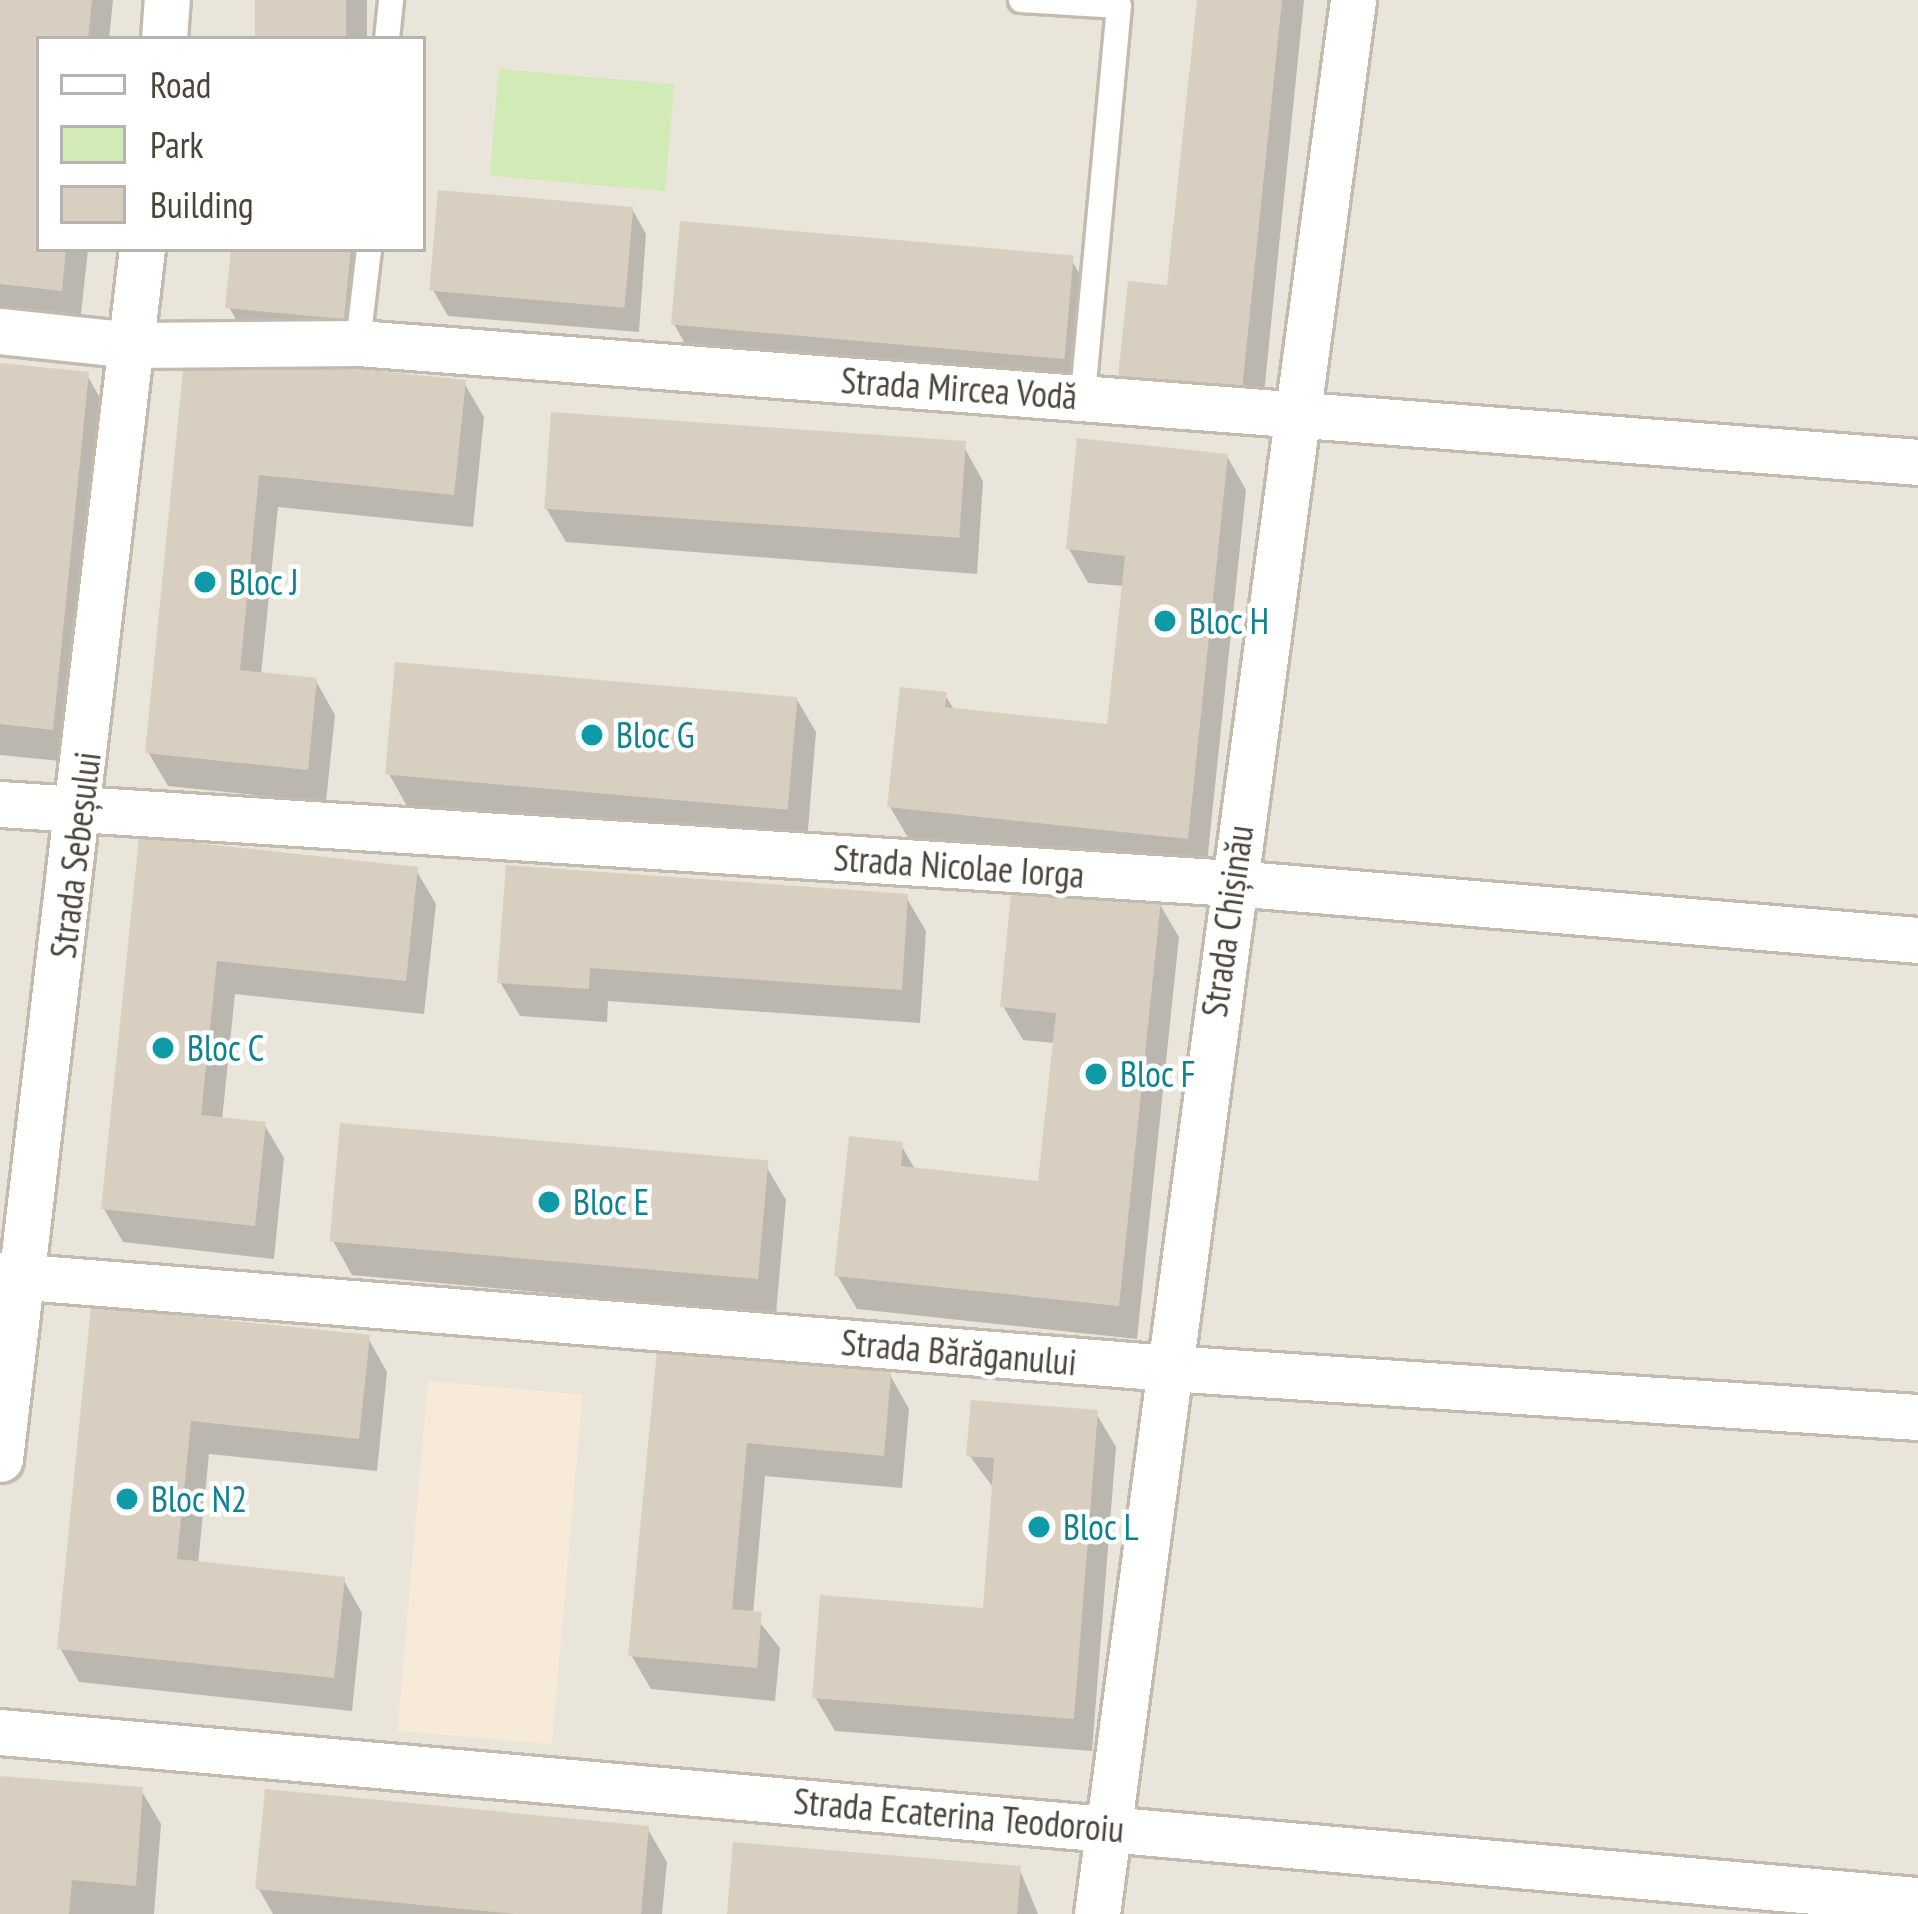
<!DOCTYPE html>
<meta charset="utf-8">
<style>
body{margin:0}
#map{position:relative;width:1918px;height:1914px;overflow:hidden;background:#f6f3ec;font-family:"PT Sans Narrow",sans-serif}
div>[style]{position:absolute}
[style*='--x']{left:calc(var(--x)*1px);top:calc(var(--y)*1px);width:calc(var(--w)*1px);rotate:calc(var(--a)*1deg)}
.residential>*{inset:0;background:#eae5da}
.commercial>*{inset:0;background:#f7ead8;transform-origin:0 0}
.green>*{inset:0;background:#d2eab5;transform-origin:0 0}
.shadow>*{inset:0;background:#0003;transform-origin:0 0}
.building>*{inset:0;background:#d8cfc1;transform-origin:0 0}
.roads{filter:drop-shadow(3px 0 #c2bbae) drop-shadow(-3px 0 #c2bbae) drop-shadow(0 3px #c2bbae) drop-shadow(0 -3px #c2bbae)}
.lane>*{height:24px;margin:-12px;padding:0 12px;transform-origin:12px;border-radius:12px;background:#fff}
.street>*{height:45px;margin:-22.5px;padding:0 22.5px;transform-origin:22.5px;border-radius:22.5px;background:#fff}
.dots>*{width:33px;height:33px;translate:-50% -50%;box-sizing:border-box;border:6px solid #fff;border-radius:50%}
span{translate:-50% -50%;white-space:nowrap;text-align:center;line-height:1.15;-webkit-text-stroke:9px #fff;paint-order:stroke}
.street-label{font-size:36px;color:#4b4439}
.culture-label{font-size:36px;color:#0d838f}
.left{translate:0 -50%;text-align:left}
.legend{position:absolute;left:36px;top:36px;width:390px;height:216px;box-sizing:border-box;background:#fff;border:3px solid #b7b4b0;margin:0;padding:15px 21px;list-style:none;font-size:36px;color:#4b4439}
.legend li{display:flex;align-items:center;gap:24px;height:60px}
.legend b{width:60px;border:3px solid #b7b4b0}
</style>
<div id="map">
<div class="residential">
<div style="clip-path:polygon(evenodd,0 0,1918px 0,1918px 1914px,0 1914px,0 0,39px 39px,423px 39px,423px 249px,39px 249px,39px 39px)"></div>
</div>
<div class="commercial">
<div style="left:428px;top:1381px;width:155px;height:351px;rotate:5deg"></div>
</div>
<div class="green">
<div style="left:499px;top:69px;width:176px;height:107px;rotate:5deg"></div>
</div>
<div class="shadow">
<div style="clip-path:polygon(0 0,113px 0,109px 39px,39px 39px,39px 249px,88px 249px,80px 324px,0 315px)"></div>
<div style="left:258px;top:0;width:109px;height:39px"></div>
<div style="clip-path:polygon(1200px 0,1304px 0,1261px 423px,1141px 410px,1121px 376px,1170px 288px)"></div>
<div style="clip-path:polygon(632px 209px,646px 234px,639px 332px,448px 316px,433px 290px)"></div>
<div style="clip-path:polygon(234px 249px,365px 249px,362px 352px,248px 341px,229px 307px)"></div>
<div style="clip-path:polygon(1071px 259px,1091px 293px,1082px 393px,693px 358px,674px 324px)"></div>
<div style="clip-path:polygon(188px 355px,464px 383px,484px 417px,473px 527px,278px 507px,261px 675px,316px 681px,335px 715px,326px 802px,168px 786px,148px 752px)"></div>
<div style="clip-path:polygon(0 366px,87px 375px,106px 409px,71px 762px,0 755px)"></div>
<div style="clip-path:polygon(964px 447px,983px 481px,977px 574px,566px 542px,546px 508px)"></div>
<div style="clip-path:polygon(1227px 456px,1246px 490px,1206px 872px,910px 841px,890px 807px,945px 695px,955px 711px,1110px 727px,1125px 586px,1088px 583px,1069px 549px)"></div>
<div style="clip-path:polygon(796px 698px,816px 732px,807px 841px,408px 808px,389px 774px)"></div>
<div style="clip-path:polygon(142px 841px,416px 870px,436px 904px,424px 1014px,235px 994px,222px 1120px,264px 1124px,284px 1158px,274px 1259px,123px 1242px,104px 1209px)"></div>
<div style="clip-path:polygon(906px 897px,926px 931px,920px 1023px,608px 1001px,607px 1022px,520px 1016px,500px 982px)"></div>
<div style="clip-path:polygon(1159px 903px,1179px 937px,1137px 1339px,857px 1309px,837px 1275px,901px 1145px,916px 1171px,1040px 1184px,1055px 1043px,1023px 1040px,1003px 1006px)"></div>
<div style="clip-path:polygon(766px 1166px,786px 1200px,776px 1314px,352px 1275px,333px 1241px)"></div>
<div style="clip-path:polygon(94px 1310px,368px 1338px,387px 1372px,377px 1471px,209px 1454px,198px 1564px,343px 1579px,362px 1613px,352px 1711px,79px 1682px,60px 1648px)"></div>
<div style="clip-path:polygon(659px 1353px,890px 1375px,909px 1409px,902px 1488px,765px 1476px,753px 1614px,780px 1648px,775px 1701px,651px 1689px,631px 1655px)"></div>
<div style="clip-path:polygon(1096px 1413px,1116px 1447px,1092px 1751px,835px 1731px,815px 1697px,985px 1612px,995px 1490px,969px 1455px)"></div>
<div style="clip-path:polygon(0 1779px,141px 1790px,161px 1824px,154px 1914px,0 1914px)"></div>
<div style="clip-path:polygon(647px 1828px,667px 1862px,662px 1914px,273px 1914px,258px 1888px)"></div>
<div style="clip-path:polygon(1019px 1868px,1038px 1914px,730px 1914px)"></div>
</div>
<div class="building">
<div style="clip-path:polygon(0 0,92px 0,88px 39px,39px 39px,39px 249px,66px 249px,62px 291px,0 284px)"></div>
<div style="left:255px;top:0;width:91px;height:39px"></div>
<div style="clip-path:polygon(1197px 0,1282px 0,1242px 390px,1118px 377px,1128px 281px,1167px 285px)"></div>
<div style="left:438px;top:190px;width:196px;height:101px;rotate:5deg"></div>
<div style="left:680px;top:221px;width:395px;height:104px;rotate:5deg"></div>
<div style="clip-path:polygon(231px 249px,351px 249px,344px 319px,225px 308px)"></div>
<div style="clip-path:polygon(185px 351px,466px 380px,454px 495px,259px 475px,240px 670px,317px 678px,308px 770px,145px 753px)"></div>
<div style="clip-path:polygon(0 363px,89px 372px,53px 730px,0 724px)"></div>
<div style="left:551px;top:412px;width:416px;height:97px;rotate:4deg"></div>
<div style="clip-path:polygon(1077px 438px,1228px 454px,1188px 839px,887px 807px,900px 687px,947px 692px,945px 707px,1107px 724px,1125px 556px,1066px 549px)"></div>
<div style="left:395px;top:662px;width:404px;height:113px;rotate:5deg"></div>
<div style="clip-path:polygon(139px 837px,418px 867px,406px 981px,217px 961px,201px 1115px,266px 1122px,255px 1226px,101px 1209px)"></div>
<div style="clip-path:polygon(506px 865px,908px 894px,902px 990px,590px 968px,589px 989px,497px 983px)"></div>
<div style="clip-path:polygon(1012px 884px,1161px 900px,1119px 1306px,834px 1276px,849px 1136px,903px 1142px,901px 1166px,1038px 1181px,1056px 1013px,1000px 1007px)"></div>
<div style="left:340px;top:1123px;width:430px;height:119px;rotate:5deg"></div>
<div style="clip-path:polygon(91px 1306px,370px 1335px,359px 1439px,191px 1421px,177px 1559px,345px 1577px,334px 1678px,57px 1649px)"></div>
<div style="clip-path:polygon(657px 1350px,891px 1372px,884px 1456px,747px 1443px,732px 1609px,762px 1612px,757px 1668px,628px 1656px)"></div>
<div style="clip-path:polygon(971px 1400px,1098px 1410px,1074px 1719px,812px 1698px,820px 1595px,983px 1608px,994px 1458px,966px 1456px)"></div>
<div style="clip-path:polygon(0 1776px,143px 1787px,136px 1886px,72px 1880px,69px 1914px,0 1914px)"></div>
<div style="clip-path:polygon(265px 1789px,649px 1826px,641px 1914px,515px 1914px,255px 1889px)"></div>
<div style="clip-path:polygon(733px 1842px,1021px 1866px,1017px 1914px,727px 1914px)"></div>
</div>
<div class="roads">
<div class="lane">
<div style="--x:1021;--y:0;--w:98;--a:3.5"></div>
<div style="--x:1119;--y:6;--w:393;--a:95.3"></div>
<div style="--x:387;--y:39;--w:39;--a:-84"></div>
<div style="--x:358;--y:343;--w:95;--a:-83.3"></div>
</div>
<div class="street">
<div style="--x:164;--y:39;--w:39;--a:-86"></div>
<div style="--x:0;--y:331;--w:134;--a:6"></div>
<div style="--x:133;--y:345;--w:225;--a:-0.5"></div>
<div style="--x:358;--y:343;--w:1565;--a:4.36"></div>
<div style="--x:0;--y:804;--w:1235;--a:3.67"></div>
<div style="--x:1232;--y:883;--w:688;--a:4.75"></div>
<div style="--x:0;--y:1275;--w:1172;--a:4.55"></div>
<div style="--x:1168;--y:1368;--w:752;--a:3.74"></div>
<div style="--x:0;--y:1459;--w:1218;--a:-83.31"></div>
<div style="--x:0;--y:1732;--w:1925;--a:5.01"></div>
<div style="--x:1097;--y:1914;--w:1931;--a:-82.38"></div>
</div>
</div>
<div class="dots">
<div style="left:205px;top:582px;background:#0f9aa8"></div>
<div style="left:1165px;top:621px;background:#0f9aa8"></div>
<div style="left:592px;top:735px;background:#0f9aa8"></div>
<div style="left:163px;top:1048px;background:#0f9aa8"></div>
<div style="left:1096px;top:1074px;background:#0f9aa8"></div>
<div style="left:549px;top:1202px;background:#0f9aa8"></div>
<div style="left:127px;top:1499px;background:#0f9aa8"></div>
<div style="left:1039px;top:1527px;background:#0f9aa8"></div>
</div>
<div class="street-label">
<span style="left:959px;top:388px;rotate:4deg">Strada Mircea Vodă</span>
<span style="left:75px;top:855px;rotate:-83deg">Strada Sebeșului</span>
<span style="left:959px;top:866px;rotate:4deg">Strada Nicolae Iorga</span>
<span style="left:1227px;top:921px;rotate:-82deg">Strada Chișinău</span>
<span style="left:959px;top:1352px;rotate:5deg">Strada Bărăganului</span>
<span style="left:959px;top:1815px;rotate:5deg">Strada Ecaterina Teodoroiu</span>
</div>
<div class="culture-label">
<span class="left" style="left:229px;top:582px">Bloc J</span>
<span class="left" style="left:1189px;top:621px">Bloc H</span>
<span class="left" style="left:616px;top:735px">Bloc G</span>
<span class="left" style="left:187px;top:1048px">Bloc C</span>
<span class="left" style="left:1120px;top:1074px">Bloc F</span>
<span class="left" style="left:573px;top:1202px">Bloc E</span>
<span class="left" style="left:151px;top:1499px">Bloc N2</span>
<span class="left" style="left:1063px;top:1527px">Bloc L</span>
</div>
<ul class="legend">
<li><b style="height:15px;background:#fff"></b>Road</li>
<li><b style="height:33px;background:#d2eab5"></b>Park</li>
<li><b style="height:33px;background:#d8cfc1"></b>Building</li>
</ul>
</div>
